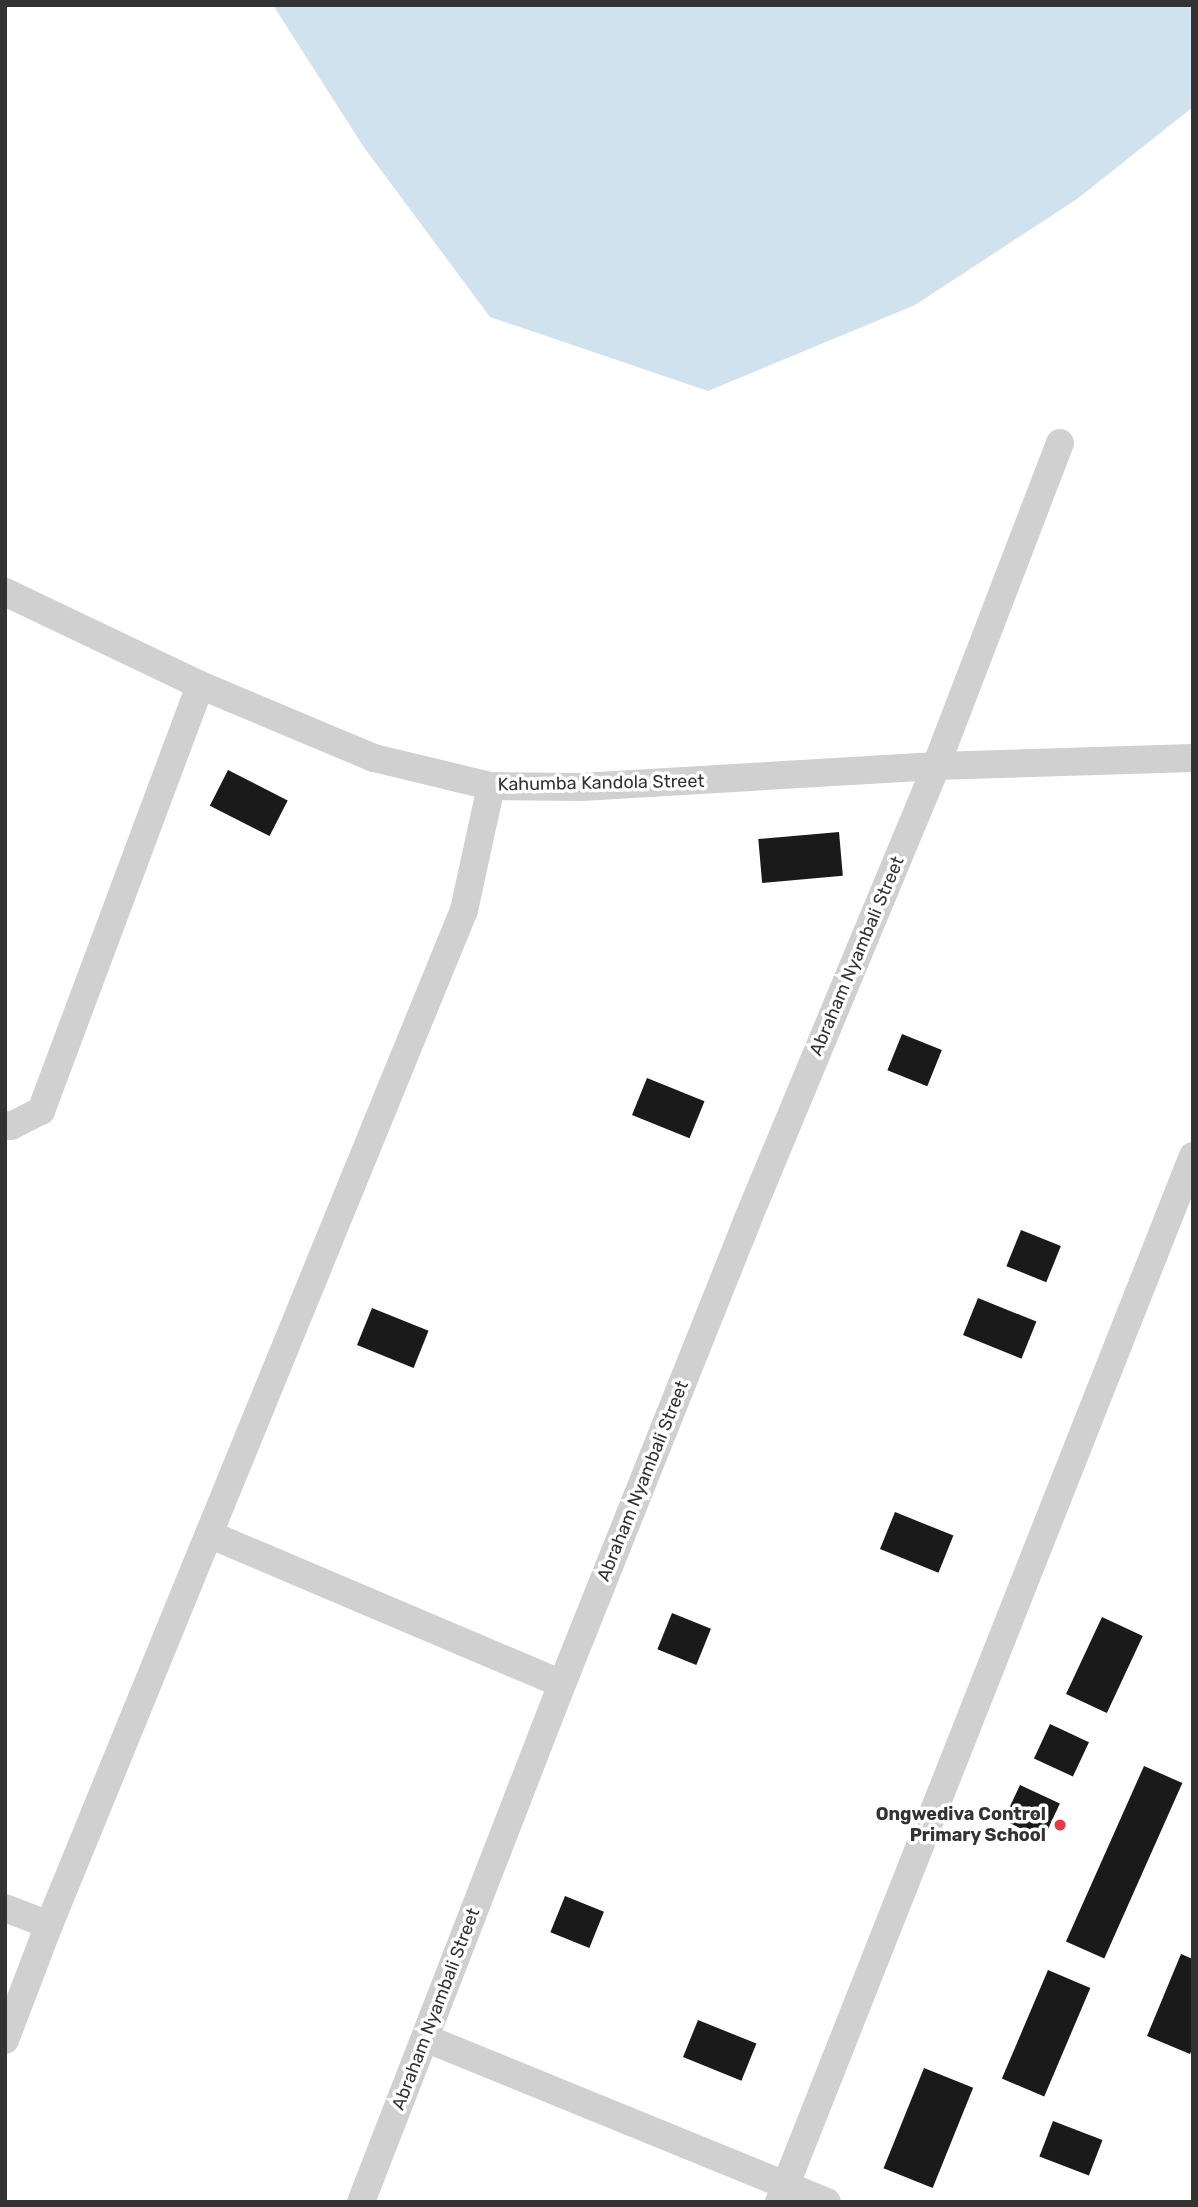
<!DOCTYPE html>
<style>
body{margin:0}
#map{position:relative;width:1198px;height:2207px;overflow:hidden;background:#fff;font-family:Rubik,sans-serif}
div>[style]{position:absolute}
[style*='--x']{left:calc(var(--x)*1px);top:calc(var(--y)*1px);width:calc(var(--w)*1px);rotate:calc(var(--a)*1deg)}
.water>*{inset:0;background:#cfe2ee}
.building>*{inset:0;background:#1a1a1a;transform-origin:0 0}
.street>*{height:28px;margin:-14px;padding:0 14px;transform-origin:14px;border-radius:14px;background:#d0d0d0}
.dots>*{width:19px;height:19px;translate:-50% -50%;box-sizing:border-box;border:4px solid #fff;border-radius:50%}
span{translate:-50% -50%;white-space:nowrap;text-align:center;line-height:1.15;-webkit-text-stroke:7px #fff;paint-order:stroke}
.street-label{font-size:18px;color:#333}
.poi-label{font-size:18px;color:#333;font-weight:700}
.right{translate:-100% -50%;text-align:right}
.frame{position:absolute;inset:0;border:7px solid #333;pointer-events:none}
</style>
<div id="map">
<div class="water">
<div style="clip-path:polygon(273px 5px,1193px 5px,1193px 107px,1077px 199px,915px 305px,708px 391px,490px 317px,363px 146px)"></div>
</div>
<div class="building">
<div style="left:228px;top:770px;width:67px;height:40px;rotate:27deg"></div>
<div style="left:839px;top:832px;width:44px;height:81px;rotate:85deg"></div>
<div style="left:902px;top:1034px;width:43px;height:39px;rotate:22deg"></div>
<div style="left:647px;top:1078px;width:62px;height:40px;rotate:22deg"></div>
<div style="left:1021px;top:1230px;width:43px;height:39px;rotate:22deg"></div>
<div style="left:978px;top:1298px;width:63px;height:40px;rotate:22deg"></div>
<div style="left:372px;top:1308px;width:61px;height:40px;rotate:22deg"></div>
<div style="left:895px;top:1512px;width:63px;height:40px;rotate:22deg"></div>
<div style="left:672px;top:1613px;width:42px;height:39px;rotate:22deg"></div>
<div style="left:1102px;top:1617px;width:45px;height:85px;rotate:25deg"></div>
<div style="left:1050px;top:1724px;width:43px;height:38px;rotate:25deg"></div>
<div style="left:1144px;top:1766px;width:42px;height:192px;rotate:24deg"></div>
<div style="left:1020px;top:1785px;width:44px;height:39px;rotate:25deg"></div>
<div style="left:565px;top:1896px;width:42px;height:39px;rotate:22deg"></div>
<div style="clip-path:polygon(1181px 1954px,1193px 1959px,1193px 2047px,1190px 2054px,1147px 2036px)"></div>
<div style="left:1048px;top:1970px;width:46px;height:118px;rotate:23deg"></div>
<div style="left:698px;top:2020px;width:63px;height:40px;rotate:22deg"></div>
<div style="left:924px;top:2068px;width:53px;height:108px;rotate:22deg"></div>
<div style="left:1053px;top:2121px;width:53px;height:38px;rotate:21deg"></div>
</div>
<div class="street">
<div style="--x:5;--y:592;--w:216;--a:25.5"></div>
<div style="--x:200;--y:685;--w:189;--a:22.8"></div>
<div style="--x:374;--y:758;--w:120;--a:13.5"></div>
<div style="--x:491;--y:786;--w:91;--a:0.6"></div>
<div style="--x:582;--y:787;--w:355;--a:-3.4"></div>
<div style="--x:936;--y:766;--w:257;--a:-1.8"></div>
<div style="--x:5;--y:1125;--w:6;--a:9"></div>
<div style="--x:11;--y:1126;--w:34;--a:-27"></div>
<div style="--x:41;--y:1111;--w:455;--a:-69.5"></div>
<div style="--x:211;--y:1535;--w:381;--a:23"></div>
<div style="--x:5;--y:1908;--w:47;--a:21.1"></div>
<div style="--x:425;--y:2038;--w:434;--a:22.2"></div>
<div style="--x:5;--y:2040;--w:123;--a:-69.1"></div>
<div style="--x:49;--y:1925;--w:1097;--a:-67.76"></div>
<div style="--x:464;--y:910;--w:127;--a:-77.7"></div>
<div style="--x:361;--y:2202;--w:556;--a:-68.79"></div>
<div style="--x:562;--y:1684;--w:499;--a:-68.2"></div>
<div style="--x:747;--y:1221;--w:493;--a:-67.4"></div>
<div style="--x:936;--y:766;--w:346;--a:-69"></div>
<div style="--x:779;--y:2202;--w:1125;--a:-68.41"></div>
</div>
<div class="dots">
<div style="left:1060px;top:1825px;background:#e63946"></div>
</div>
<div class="street-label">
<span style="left:601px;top:783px;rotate:-1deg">Kahumba Kandola Street</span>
<span style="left:857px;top:956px;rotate:-67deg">Abraham Nyambali Street</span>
<span style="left:643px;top:1481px;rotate:-68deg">Abraham Nyambali Street</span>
<span style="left:436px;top:2009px;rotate:-69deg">Abraham Nyambali Street</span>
</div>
<div class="poi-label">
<span class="right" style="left:1046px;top:1825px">Ongwediva Control<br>Primary School</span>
</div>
<div class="frame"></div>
</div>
